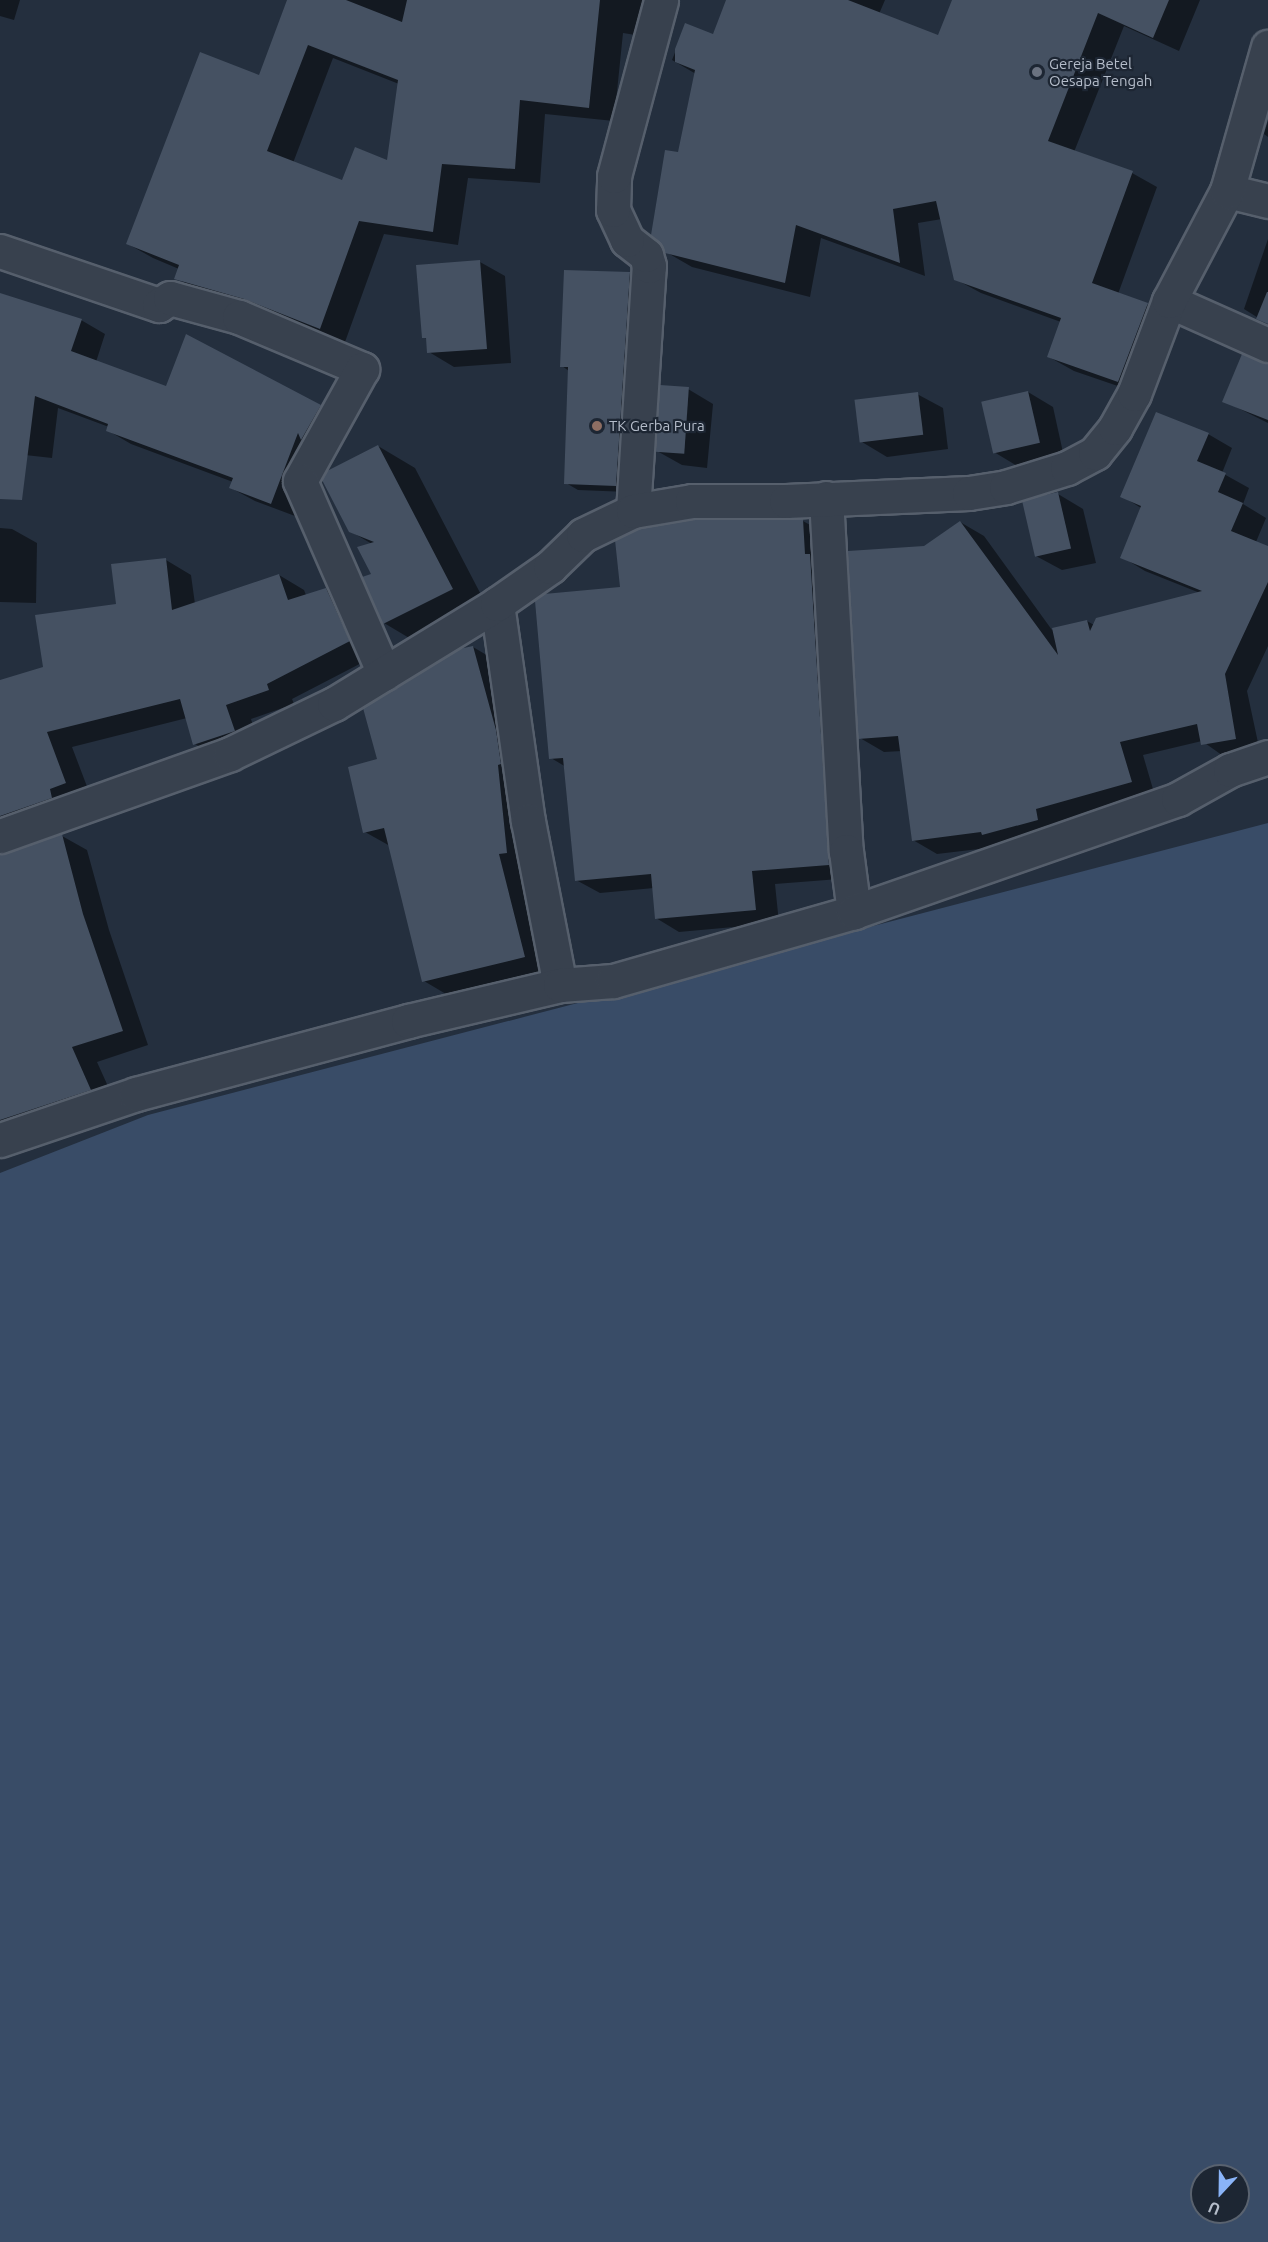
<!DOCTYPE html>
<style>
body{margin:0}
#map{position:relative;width:1268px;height:2242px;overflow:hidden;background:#242f3e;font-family:Ubuntu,sans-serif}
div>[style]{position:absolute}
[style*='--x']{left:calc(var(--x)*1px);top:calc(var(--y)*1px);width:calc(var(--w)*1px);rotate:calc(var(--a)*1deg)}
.water>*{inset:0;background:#394c67}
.shadow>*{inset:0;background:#0007}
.building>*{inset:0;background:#455162;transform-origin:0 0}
.roads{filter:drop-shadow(2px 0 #565f6c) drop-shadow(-2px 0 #565f6c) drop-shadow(0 2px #565f6c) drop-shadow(0 -2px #565f6c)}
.street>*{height:33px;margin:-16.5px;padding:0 16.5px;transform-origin:16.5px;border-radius:16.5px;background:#38414e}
.dots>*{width:16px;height:16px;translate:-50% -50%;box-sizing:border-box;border:3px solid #1d2633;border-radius:50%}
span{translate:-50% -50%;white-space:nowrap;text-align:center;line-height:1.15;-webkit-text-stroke:4.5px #1d2633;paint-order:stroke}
.poi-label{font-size:15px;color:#b4bcc9}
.left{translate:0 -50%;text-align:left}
.north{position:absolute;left:1190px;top:2164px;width:60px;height:60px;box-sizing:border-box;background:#1d2633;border:2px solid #59626f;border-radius:50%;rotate:202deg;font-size:16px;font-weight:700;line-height:24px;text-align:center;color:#b4bcc9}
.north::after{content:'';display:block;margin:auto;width:21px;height:27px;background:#8ab4f8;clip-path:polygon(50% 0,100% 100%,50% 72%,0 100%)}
</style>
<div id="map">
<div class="water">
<div style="clip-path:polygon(evenodd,1268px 823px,1268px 2242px,0 2242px,0 1173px,148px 1115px,1268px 823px,1202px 2176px,1238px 2176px,1238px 2212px,1202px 2212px,1202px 2176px)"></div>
</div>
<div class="shadow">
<div style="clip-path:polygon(0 0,20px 0,14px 20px,0 16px)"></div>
<div style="clip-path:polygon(evenodd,289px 0,653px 0,648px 37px,623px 33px,614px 121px,545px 114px,540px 183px,468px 178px,458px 245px,384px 234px,345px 342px,271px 313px,201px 292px,176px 278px,179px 269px,153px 258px,128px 244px,260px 77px,289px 0,333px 58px,399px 84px,388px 162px,343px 182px,293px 163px,333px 58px)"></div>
<div style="clip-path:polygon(727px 0,885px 0,879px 14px,939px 37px,953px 0,1200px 0,1179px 51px,1124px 26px,1074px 152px,1132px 173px,1157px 187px,1118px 294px,1147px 305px,1173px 319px,1144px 395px,1074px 371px,1049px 357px,1061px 322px,981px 293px,955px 279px,942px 219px,918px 223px,925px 276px,821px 238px,810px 297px,692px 267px,666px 252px,680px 154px,696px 74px,672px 60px,686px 25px,713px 36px)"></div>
<div style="clip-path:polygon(1268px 121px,1268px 137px,1264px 134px)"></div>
<div style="clip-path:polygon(1268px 239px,1268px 324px,1244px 309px)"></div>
<div style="clip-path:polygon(480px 262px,505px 276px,511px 363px,454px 367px,429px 352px,428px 340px,424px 337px)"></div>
<div style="clip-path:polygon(629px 273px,642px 281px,628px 492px,578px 490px,566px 483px,569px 371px,562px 366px)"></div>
<div style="clip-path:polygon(0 294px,81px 320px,105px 334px,96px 362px,167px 388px,320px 406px,343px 420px,320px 449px,295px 516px,255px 501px,231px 488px,233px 482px,131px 444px,107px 430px,109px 427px,58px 408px,52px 458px,7px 453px,0 449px)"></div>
<div style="clip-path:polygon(1268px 365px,1268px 423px,1224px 401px)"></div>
<div style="clip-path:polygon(688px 389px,713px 404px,707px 468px,682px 465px,657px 451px)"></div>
<div style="clip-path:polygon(1028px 392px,1053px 407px,1064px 457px,1019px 467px,994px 452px)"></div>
<div style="clip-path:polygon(917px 394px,943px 408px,948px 449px,887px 457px,862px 442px)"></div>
<div style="clip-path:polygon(1208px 434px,1232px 448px,1222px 473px,1249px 488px,1243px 504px,1266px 518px,1256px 542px,1268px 547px,1268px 646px,1247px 691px,1260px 752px,1226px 758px,1202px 741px,1143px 755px,1155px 796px,1059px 823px,1062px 833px,1004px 846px,937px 854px,913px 840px,902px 751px,884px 752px,860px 738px,925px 548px,960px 522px,984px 536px,1052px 630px,1087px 621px,1094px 625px,1200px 593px,1145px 571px,1122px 557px,1141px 508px,1122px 496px)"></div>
<div style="clip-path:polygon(378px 446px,415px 468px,489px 610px,421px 645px,384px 623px,373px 575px,372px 544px,350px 531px)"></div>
<div style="clip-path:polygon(1058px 494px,1083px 509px,1096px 563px,1062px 570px,1036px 556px)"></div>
<div style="clip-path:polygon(803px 521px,826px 534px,852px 878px,775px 884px,779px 923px,679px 932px,656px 918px,654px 888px,600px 893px,576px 880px,566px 767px,551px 758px,622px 588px)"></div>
<div style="clip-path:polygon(0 528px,12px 529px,37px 543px,36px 603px,0 602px)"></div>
<div style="clip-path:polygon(166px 560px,191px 575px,195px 604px,279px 575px,304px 590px,306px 595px,326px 589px,352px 604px,375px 656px,292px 699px,294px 704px,251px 719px,259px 746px,220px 758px,195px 744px,187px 718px,72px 747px,91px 797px,7px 847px,7px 853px,62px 836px,87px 850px,109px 930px,148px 1045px,97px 1062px,116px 1104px,0 1153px,0 698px,46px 680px)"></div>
<div style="clip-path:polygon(473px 647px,500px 663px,551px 972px,451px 997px,424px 981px,390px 846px,365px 832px,379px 760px)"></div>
</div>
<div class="building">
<div style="clip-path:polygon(evenodd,287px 0,346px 0,402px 22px,407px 0,600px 0,589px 108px,520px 100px,515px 169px,442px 164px,433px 232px,359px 221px,320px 329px,244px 299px,174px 279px,179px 265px,126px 244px,200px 52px,259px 75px,287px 0,308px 45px,398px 80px,387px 160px,355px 147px,342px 180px,267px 151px,308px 45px)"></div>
<div style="clip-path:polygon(726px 0,848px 0,938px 35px,952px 0,1169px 0,1153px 38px,1098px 13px,1048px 141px,1133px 171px,1092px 283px,1148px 303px,1118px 382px,1047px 357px,1061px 318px,954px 280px,936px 201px,893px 209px,900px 263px,796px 225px,785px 283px,665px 253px,658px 241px,651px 235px,665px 150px,678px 152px,695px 70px,675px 62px,675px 49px,685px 23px,713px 34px)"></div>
<div style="clip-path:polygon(480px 260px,487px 349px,427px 353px,426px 338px,422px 338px,416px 265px)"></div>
<div style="clip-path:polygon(564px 270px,630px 272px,616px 486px,564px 484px,568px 367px,560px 367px)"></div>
<div style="clip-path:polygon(1267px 292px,1268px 292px,1268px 324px,1256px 319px)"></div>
<div style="clip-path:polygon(0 293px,82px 319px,71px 351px,166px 386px,186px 334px,321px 405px,301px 440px,298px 433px,271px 504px,229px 488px,233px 478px,106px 431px,108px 424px,35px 396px,22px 500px,0 499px)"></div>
<div style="clip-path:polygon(1242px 354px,1268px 363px,1268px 420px,1222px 402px)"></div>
<div style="left:660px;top:385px;width:29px;height:67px;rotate:4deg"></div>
<div style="left:1028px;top:391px;width:53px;height:48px;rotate:77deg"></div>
<div style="left:918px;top:392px;width:43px;height:64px;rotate:83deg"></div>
<div style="clip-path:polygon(1156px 412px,1209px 433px,1197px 461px,1226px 473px,1218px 492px,1243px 503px,1231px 531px,1268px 546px,1268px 582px,1225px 674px,1236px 739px,1201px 745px,1197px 724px,1120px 742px,1132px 782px,1036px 809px,1038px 820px,982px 835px,981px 832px,912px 841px,898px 736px,858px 739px,848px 551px,924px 546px,960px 521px,1058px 655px,1052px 628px,1087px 620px,1090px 631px,1096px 618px,1202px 591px,1120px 558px,1141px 506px,1120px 497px)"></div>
<div style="clip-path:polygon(378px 445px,453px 589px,383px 624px,362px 577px,371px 574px,357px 547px,374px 542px,349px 532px,322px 480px,327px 471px)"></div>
<div style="left:1058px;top:492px;width:58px;height:37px;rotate:77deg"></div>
<div style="clip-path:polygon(803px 519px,805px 554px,810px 554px,829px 865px,752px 871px,756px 910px,655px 919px,651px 874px,575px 881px,563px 758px,549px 759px,535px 601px,544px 594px,620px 587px,615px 540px,639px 529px,694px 520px)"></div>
<div style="clip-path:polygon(166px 558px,172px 610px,279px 574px,288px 600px,326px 588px,350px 641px,267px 684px,269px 690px,226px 705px,235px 731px,193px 745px,180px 699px,47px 732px,66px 783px,50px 789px,52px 798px,0 816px,0 680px,43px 667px,35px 615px,116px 604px,111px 564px)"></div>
<div style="clip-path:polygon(473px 646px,496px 730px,501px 764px,498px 765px,507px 853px,499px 854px,525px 957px,422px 982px,384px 828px,363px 833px,348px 767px,377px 759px,363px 708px,459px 649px)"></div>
<div style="clip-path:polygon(62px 834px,83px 914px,123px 1031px,72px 1047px,91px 1090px,0 1120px,0 854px)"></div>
</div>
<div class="roads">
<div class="street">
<div style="--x:1227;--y:191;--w:42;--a:13.7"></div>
<div style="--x:0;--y:251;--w:168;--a:18.8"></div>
<div style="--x:159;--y:305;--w:13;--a:-32"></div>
<div style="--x:170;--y:298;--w:72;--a:15.4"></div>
<div style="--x:239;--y:317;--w:134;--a:22.9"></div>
<div style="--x:362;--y:369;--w:128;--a:119"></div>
<div style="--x:300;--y:481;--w:210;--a:66.4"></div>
<div style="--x:1169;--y:301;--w:108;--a:24"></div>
<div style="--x:826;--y:498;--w:354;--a:86.8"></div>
<div style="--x:846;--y:851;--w:62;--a:82.5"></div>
<div style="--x:633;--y:511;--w:246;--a:-86.3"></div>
<div style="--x:649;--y:266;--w:11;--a:-105"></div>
<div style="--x:646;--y:255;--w:24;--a:-142"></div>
<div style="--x:627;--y:240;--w:33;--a:-115"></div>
<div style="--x:613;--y:210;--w:34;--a:-88"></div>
<div style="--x:614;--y:176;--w:182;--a:-75"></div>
<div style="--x:497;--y:604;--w:219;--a:81.9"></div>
<div style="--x:528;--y:821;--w:167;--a:79"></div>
<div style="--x:0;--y:836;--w:244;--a:-19.6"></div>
<div style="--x:230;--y:754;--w:115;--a:-25.7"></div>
<div style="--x:334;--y:704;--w:191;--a:-31.5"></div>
<div style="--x:497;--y:604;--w:65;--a:-34.9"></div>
<div style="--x:550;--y:567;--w:46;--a:-44.1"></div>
<div style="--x:583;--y:535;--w:55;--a:-25.6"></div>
<div style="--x:633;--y:511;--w:60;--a:-9.6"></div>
<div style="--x:692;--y:501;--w:94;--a:0"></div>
<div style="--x:786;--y:501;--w:183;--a:-2.5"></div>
<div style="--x:969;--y:493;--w:37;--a:-9"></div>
<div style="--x:1006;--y:487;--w:64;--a:-17.3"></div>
<div style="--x:1067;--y:468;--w:32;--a:-28"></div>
<div style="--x:1095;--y:453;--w:32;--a:-51"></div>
<div style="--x:1115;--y:428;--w:39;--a:-61"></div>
<div style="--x:1134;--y:394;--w:99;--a:-69.4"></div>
<div style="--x:1169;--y:301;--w:124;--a:-62.2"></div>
<div style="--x:1227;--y:191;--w:150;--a:-74.1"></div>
<div style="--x:0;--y:1140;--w:144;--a:-18.7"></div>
<div style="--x:136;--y:1094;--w:282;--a:-15"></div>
<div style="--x:408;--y:1021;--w:156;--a:-13.3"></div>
<div style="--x:560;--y:985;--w:53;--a:-4.3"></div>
<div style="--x:613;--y:981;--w:251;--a:-16"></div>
<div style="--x:854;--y:912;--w:343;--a:-19.2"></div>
<div style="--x:1178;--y:799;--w:60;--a:-29.1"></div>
<div style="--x:1230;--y:770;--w:40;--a:-18.9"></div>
</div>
</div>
<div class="dots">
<div style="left:1037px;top:72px;background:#6b7280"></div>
<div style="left:597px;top:426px;background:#8d6e63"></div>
</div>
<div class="poi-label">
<span class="left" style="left:1049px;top:72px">Gereja Betel<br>Oesapa Tengah</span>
<span class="left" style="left:609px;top:426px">TK Gerba Pura</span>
</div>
<div class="north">U</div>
</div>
